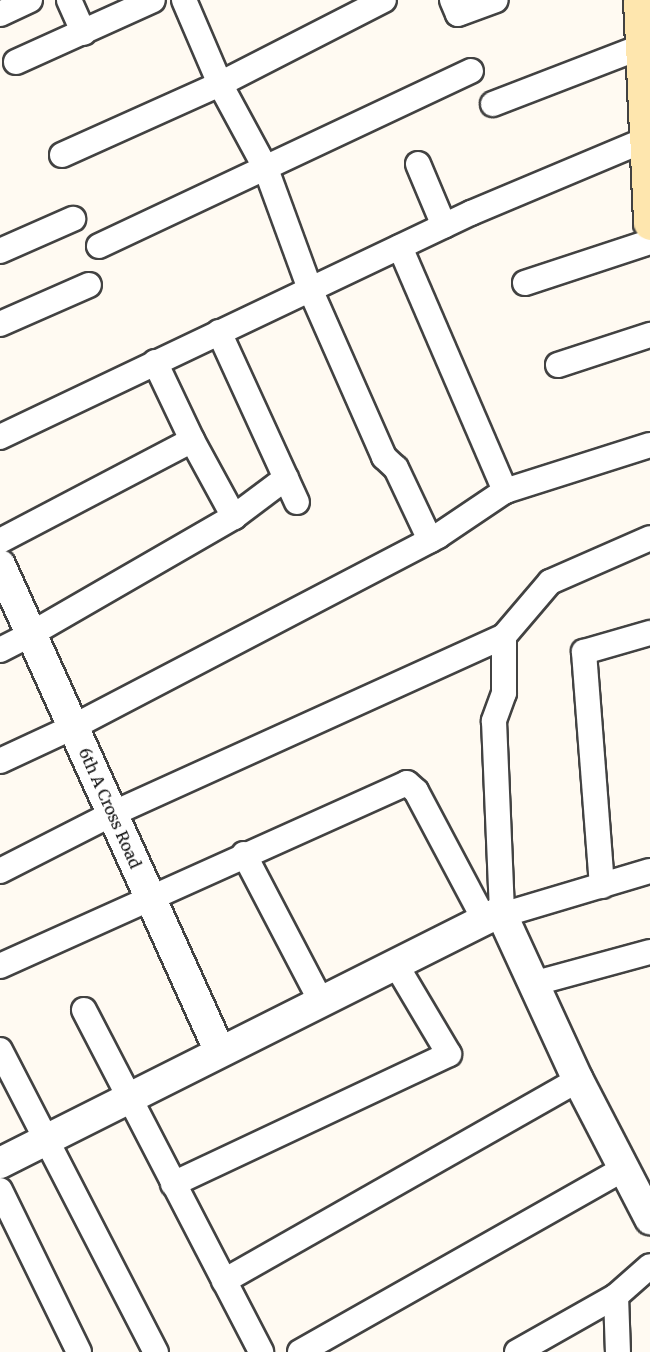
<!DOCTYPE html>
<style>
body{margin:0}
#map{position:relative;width:650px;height:1352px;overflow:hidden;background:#fffaf2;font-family:Merriweather,serif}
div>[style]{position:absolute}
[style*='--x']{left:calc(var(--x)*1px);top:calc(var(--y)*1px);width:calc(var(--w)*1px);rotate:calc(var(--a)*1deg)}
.roads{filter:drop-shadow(2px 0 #424242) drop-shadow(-2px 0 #424242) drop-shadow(0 2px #424242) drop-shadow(0 -2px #424242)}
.minor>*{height:24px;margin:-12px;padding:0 12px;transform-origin:12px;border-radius:12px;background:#fff}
.tertiary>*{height:30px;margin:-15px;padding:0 15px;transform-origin:15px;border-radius:15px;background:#fff}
.secondary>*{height:33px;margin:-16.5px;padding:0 16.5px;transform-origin:16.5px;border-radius:16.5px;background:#fee6ae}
span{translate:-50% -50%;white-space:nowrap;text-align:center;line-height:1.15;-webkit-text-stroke:6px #fff;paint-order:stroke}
.street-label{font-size:16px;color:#0f0f0f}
</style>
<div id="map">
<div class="roads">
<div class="minor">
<div style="--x:69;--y:0;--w:36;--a:66"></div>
<div style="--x:184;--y:0;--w:91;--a:66.8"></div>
<div style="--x:220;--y:84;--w:97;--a:61.6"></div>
<div style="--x:266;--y:169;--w:128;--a:69.9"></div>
<div style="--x:310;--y:289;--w:184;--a:66.2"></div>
<div style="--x:384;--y:457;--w:16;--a:43"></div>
<div style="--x:396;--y:468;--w:80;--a:64.7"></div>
<div style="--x:452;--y:0;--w:15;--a:67"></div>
<div style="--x:458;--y:14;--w:40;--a:-20.2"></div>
<div style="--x:0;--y:14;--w:33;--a:-25"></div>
<div style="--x:16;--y:62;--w:150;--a:-24.3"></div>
<div style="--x:493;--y:104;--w:161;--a:-21.1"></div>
<div style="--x:62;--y:155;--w:173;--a:-24.2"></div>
<div style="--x:220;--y:84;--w:184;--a:-27.1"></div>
<div style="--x:418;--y:164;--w:67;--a:67.2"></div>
<div style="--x:99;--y:246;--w:411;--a:-25.2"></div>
<div style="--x:400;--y:247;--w:266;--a:66.7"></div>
<div style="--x:0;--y:251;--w:80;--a:-23.7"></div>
<div style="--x:525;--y:283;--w:132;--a:-18.2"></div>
<div style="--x:0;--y:324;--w:97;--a:-23.7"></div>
<div style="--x:219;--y:332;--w:187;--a:65.4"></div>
<div style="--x:155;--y:362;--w:86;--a:64.6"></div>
<div style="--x:192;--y:440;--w:88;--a:61.4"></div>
<div style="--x:558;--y:365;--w:97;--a:-18.1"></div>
<div style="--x:0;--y:437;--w:522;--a:-25.44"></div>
<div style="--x:471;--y:213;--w:191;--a:-22.8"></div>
<div style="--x:0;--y:541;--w:217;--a:-27.7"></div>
<div style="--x:504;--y:636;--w:57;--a:90"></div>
<div style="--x:504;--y:693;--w:30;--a:110"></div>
<div style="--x:494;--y:721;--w:194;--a:87.6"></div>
<div style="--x:502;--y:915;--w:154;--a:-16.6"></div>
<div style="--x:0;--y:650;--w:35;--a:-27"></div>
<div style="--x:31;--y:634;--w:234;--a:-30"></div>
<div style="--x:234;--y:517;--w:65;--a:-36.9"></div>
<div style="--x:0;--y:761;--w:81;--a:-25"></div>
<div style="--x:73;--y:727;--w:412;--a:-27.6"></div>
<div style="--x:438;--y:536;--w:81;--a:-33.9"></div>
<div style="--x:505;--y:491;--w:152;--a:-17.6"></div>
<div style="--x:244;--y:854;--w:166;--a:62.4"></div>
<div style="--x:0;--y:871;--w:126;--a:-27"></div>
<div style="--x:112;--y:814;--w:431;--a:-24.4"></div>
<div style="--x:504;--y:636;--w:71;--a:-49.6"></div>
<div style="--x:550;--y:582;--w:109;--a:-23.7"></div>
<div style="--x:602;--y:886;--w:235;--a:-94.4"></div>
<div style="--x:584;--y:652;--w:69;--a:-16.1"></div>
<div style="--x:0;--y:966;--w:446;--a:-24.2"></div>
<div style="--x:407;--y:783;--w:12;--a:42"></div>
<div style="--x:416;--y:791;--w:145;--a:62"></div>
<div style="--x:532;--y:984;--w:122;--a:-15.2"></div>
<div style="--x:84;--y:1010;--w:385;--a:62.6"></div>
<div style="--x:0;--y:1050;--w:340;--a:62.7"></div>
<div style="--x:173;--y:1184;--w:305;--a:-25.2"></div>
<div style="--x:449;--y:1054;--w:106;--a:-120.7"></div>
<div style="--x:0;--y:1190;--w:180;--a:64"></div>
<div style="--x:224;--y:1281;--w:407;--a:-29.6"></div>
<div style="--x:616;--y:1296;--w:56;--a:88"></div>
<div style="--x:300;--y:1352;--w:371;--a:-29.5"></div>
<div style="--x:517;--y:1352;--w:114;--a:-29.5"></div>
<div style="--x:616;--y:1296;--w:45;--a:-41.4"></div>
</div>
<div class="tertiary">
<div style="--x:0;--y:565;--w:534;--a:65.69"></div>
<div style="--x:0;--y:1163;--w:555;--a:-26.66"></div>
<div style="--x:496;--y:914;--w:6;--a:9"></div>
<div style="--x:502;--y:915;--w:182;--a:65.3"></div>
<div style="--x:578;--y:1080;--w:157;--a:62.6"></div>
</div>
<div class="secondary">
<div style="--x:640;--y:0;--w:223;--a:87.4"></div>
</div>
</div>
<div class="street-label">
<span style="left:110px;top:808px;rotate:66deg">6th A Cross Road</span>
</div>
</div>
